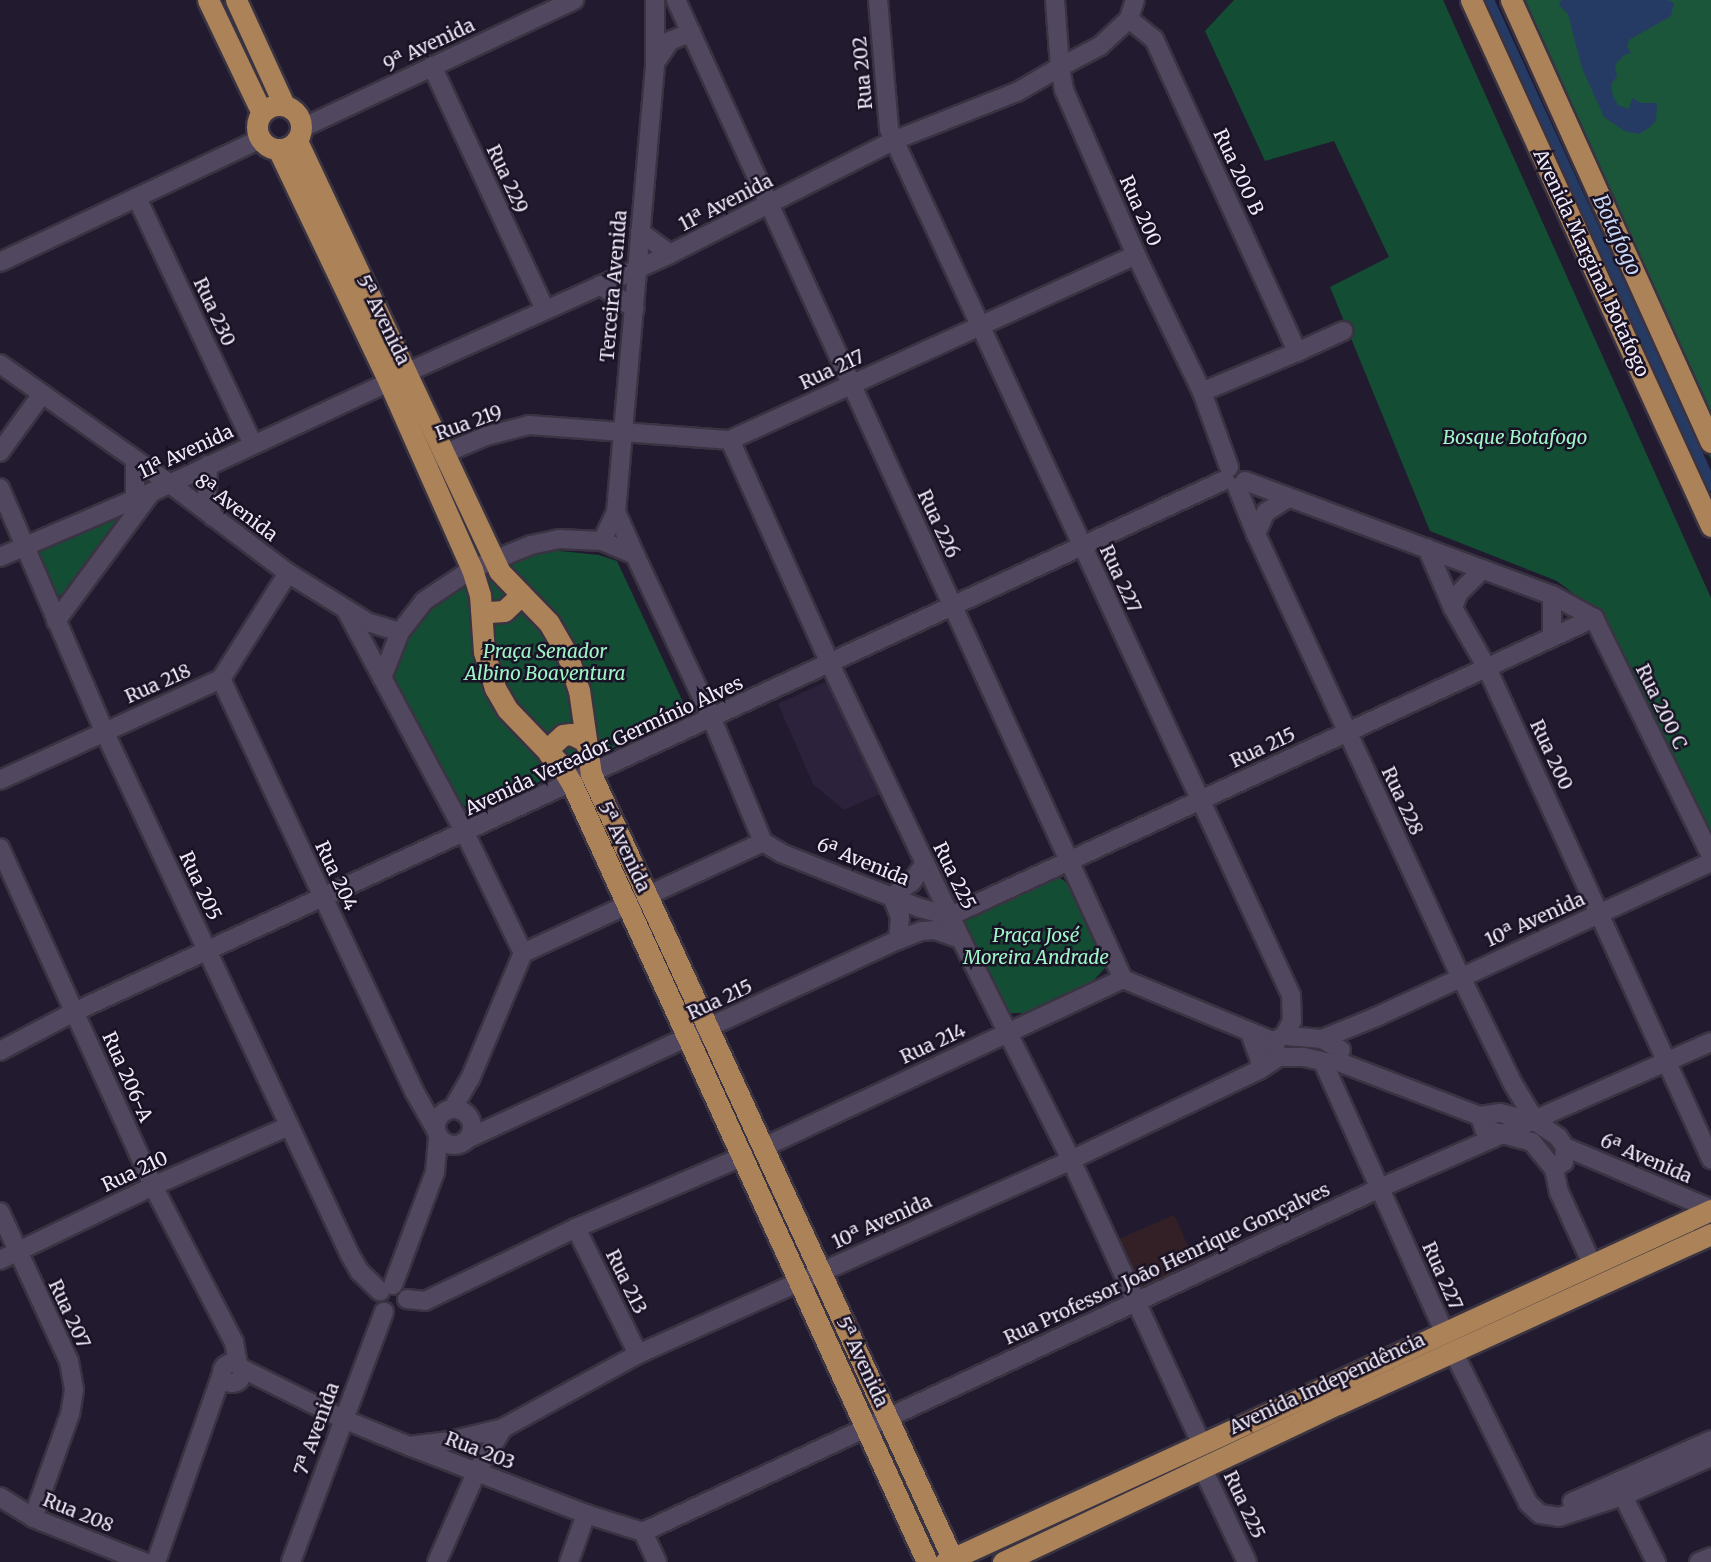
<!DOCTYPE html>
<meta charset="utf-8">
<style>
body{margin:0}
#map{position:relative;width:1711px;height:1562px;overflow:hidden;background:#221a2e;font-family:Merriweather,serif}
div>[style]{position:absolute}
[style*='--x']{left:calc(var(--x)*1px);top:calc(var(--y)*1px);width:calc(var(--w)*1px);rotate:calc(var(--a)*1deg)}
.built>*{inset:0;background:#2c223b}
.education>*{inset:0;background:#322026}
.green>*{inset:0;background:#134d34}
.forest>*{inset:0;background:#1b563b}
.water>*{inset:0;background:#263b63}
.canal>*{height:12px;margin:-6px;padding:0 6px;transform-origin:6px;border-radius:6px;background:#263b63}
.roads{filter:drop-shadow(2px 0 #393342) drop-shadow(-2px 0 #393342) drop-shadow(0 2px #393342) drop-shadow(0 -2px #393342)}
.minor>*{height:18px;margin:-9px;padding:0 9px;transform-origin:9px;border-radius:9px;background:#51485f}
.minor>.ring{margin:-9px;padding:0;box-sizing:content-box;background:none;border:18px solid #51485f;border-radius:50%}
.major>*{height:21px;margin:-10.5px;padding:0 10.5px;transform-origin:10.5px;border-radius:10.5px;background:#ac8258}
.major>.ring{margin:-10.5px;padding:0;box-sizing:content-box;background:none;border:21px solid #ac8258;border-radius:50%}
span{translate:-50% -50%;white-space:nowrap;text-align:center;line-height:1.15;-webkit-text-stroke:5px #191124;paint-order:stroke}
.street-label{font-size:19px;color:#efeaf8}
.park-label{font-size:19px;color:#9ef5c7;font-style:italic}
.water-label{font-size:21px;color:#c7d6f2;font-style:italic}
</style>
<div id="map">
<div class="built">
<div style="clip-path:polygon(832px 679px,885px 792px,844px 810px,813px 784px,778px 704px)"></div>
</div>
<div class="education">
<div style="clip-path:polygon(1174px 1215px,1199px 1269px,1148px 1293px,1136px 1289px,1114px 1241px)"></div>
</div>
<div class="green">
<div style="clip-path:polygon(1234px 0,1443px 0,1711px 598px,1711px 838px,1599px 613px,1557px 581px,1430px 531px,1330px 287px,1389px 257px,1334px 141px,1265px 161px,1205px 31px)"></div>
<div style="clip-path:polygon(129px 504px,65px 594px,54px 597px,37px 557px,39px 548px)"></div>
<div style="clip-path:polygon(541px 549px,599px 555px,617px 561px,688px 713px,474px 812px,457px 801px,389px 667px,395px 650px,429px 603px)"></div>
<div style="clip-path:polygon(1060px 878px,1076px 889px,1106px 957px,1106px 967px,1091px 983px,1026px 1013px,1006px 1013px,964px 927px,967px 920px,974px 914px)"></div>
</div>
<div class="forest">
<div style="clip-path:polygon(1511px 0,1711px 0,1711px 459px,1662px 355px)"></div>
</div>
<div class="water">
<div style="clip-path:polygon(1561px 0,1667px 0,1674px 3px,1671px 16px,1629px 40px,1627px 46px,1631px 53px,1624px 55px,1615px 65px,1617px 76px,1611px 85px,1613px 96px,1618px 105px,1629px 109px,1632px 98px,1641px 103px,1657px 103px,1656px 121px,1649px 128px,1639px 134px,1625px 131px,1604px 117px,1582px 68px,1568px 14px,1559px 5px)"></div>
</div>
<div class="canal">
<div style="--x:1488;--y:0;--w:534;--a:65.31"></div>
</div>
<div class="roads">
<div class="minor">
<div style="--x:676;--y:0;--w:1076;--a:65.46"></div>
<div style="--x:878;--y:0;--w:129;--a:85.1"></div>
<div style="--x:889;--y:129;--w:955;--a:65.1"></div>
<div style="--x:1291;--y:995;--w:26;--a:88"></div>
<div style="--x:1292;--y:1021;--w:17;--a:118"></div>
<div style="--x:1135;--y:0;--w:20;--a:108"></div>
<div style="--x:1129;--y:19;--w:40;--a:137"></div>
<div style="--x:1100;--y:46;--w:45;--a:152.3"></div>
<div style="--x:1060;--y:67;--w:23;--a:80"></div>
<div style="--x:1064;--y:90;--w:180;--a:66.4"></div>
<div style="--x:1136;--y:255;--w:152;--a:64.3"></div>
<div style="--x:1202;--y:392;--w:80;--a:70.2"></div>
<div style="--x:1129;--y:19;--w:32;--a:39"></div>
<div style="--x:1154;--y:39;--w:344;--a:65.4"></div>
<div style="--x:1297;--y:352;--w:103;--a:157.2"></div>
<div style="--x:655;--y:63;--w:27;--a:-56"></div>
<div style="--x:670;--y:41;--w:23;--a:-23"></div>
<div style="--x:432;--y:66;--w:268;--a:65.1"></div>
<div style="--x:302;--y:128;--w:301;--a:-25.2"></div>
<div style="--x:137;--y:198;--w:272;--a:64.8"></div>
<div style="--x:640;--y:232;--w:37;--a:36"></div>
<div style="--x:0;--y:262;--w:288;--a:-25.3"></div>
<div style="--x:600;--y:285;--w:42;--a:34.4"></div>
<div style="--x:1297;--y:352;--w:51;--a:-24.5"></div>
<div style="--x:0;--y:364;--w:207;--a:35.2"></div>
<div style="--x:169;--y:483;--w:149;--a:37.1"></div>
<div style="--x:288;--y:573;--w:93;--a:31.8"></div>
<div style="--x:367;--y:622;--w:34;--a:17"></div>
<div style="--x:408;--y:372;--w:287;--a:-24.2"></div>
<div style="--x:670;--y:254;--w:252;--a:-26.9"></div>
<div style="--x:895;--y:140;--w:131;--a:-21.5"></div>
<div style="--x:1017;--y:92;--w:50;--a:-30.2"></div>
<div style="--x:1060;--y:67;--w:67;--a:-94.3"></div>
<div style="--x:730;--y:440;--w:245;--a:65.9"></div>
<div style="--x:830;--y:664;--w:305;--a:64.5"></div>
<div style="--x:961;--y:939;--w:247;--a:63.5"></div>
<div style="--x:1071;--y:1160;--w:311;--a:65.3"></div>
<div style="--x:0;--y:452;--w:72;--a:-54.1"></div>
<div style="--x:434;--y:458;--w:56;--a:-22.9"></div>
<div style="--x:486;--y:436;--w:44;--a:-14.3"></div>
<div style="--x:529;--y:425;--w:202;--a:4.3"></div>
<div style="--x:730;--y:440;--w:446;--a:-24.5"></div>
<div style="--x:208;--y:465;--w:31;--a:92"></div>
<div style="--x:207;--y:496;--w:22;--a:74"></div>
<div style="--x:1245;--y:481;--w:327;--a:20.4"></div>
<div style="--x:1552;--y:595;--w:48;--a:28.7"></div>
<div style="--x:1594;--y:618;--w:265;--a:63.8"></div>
<div style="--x:1237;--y:487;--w:51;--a:68"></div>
<div style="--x:1256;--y:534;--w:488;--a:65.2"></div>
<div style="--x:1461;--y:977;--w:119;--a:64.1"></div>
<div style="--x:1513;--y:1084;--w:44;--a:58.8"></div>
<div style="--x:0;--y:488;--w:264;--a:66.8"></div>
<div style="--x:104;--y:731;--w:579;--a:64.85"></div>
<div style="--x:350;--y:1255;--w:20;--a:60"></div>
<div style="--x:360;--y:1272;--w:28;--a:44"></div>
<div style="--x:135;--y:500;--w:40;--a:-90"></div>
<div style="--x:616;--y:512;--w:47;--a:66.2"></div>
<div style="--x:1256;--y:534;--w:24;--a:-66"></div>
<div style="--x:1266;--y:512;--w:26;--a:-32"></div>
<div style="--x:602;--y:541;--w:32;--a:-64"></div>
<div style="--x:616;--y:512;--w:451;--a:-85"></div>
<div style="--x:655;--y:63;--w:63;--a:-90"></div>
<div style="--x:1427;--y:548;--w:65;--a:66.6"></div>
<div style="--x:1453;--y:608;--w:69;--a:60.5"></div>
<div style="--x:1487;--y:668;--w:540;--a:65.48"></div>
<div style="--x:0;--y:557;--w:165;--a:-23.2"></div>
<div style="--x:152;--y:492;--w:261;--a:-24.9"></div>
<div style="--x:1453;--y:608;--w:15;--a:-70"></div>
<div style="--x:1458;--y:594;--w:35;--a:-45"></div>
<div style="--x:346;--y:610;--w:253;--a:61.9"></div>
<div style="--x:465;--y:833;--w:133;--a:64.2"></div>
<div style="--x:56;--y:621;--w:158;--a:-53.5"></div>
<div style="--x:1552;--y:636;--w:41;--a:-90"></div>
<div style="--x:382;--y:678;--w:49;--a:-68.6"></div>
<div style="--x:400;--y:632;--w:39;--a:-52"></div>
<div style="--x:424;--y:601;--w:58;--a:-33.7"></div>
<div style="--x:472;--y:569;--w:64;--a:-22.1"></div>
<div style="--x:531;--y:545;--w:29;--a:-12"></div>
<div style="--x:559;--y:539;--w:43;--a:2.7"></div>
<div style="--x:602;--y:541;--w:36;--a:23"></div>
<div style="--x:635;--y:555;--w:181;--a:64.8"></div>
<div style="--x:712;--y:719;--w:133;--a:67.5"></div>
<div style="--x:221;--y:679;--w:455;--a:64.9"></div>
<div style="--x:414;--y:1091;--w:45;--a:60.6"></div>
<div style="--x:0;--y:780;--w:243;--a:-24.6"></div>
<div style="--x:221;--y:679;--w:125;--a:-57.7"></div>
<div style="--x:763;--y:842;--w:21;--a:31"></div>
<div style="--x:781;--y:853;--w:149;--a:21.6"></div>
<div style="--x:920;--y:908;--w:31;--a:15"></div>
<div style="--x:0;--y:848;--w:371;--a:65.6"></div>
<div style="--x:153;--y:1186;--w:176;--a:62.6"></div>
<div style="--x:234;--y:1342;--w:23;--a:80"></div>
<div style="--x:950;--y:916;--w:710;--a:-24.83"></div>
<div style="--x:898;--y:940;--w:23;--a:-85"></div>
<div style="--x:900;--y:917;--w:22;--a:-111"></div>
<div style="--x:892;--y:896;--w:24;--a:-35"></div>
<div style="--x:912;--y:882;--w:23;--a:-56"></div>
<div style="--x:523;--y:953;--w:264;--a:-24.8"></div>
<div style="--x:1123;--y:979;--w:162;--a:22.5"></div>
<div style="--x:1250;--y:1033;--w:30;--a:70"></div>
<div style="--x:1260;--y:1061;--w:9;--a:96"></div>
<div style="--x:1322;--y:1039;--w:58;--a:-22.2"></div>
<div style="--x:1376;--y:1017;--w:369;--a:-24.8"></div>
<div style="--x:1341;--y:1050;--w:22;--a:-150"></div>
<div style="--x:1322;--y:1039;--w:38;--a:-175"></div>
<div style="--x:1284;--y:1036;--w:12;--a:156"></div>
<div style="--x:1273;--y:1041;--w:4;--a:90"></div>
<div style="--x:1273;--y:1045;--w:13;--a:63"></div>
<div style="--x:1279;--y:1057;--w:25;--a:0"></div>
<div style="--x:1304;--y:1057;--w:26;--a:13"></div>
<div style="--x:1329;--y:1063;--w:10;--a:-6"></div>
<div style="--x:1339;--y:1062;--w:151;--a:21"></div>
<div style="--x:1480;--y:1116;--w:20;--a:-9"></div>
<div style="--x:1500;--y:1113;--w:37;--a:14"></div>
<div style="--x:1536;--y:1122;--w:27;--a:34"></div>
<div style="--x:1558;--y:1137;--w:12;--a:55"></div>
<div style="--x:1565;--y:1147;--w:15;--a:94"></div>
<div style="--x:1564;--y:1162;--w:12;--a:145"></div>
<div style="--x:0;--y:1051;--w:84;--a:-27.8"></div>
<div style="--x:74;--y:1012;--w:1268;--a:-24.81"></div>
<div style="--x:1323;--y:1062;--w:317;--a:65.8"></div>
<div style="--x:1453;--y:1351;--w:169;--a:63.7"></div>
<div style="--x:1528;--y:1503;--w:16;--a:43"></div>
<div style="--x:1540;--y:1514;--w:19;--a:9"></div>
<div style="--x:1559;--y:1517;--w:67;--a:-18.2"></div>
<div style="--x:1623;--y:1496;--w:96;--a:-23.9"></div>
<div style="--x:453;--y:1108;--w:34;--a:-60"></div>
<div style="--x:470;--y:1079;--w:137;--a:-67.2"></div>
<div class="ring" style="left:436px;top:1109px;width:18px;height:18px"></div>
<div style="--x:1480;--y:1116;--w:14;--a:73"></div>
<div style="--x:1484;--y:1129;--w:50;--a:15.2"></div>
<div style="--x:1532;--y:1142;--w:35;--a:51"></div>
<div style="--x:469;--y:1138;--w:472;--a:-24.8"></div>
<div style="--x:898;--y:940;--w:26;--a:-21"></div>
<div style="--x:922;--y:931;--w:13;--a:-4"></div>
<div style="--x:935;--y:930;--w:28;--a:19"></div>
<div style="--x:1565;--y:1147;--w:159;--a:23"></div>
<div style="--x:762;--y:1148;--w:399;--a:-25.1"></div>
<div style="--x:1554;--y:1169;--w:24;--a:78"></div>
<div style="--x:1559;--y:1192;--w:79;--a:65.4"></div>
<div style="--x:0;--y:1212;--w:164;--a:65.2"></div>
<div style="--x:69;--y:1361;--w:29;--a:80"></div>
<div style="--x:74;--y:1390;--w:24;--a:99"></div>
<div style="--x:70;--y:1414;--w:110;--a:109.6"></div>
<div style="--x:576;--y:1228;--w:140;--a:63.8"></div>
<div style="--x:0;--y:1260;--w:170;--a:-25.8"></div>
<div style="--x:153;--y:1186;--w:149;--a:-23.8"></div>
<div style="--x:393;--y:1285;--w:121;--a:-69.6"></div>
<div style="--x:435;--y:1172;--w:36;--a:-85"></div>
<div style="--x:407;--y:1299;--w:18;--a:6"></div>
<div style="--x:425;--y:1301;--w:168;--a:-25.8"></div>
<div style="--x:576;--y:1228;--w:183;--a:-23.2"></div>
<div class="ring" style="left:222px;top:1363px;width:2px;height:2px"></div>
<div style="--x:241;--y:1368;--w:114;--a:26.6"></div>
<div style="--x:343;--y:1419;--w:71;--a:22.2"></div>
<div style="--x:409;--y:1446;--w:190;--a:21"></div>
<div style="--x:586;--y:1514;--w:60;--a:17.5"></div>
<div style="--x:643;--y:1532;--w:33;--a:65"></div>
<div style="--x:409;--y:1446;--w:41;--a:-7"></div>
<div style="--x:450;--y:1441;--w:55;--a:-13.8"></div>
<div style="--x:503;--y:1428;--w:154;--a:-28.7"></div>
<div style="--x:638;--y:1354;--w:474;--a:-24.1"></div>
<div style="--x:1071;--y:1160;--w:208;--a:-25.6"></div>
<div style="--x:1259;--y:1070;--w:24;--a:-33"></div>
<div style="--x:1202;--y:1467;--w:105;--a:64.7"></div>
<div style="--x:1623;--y:1496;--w:74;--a:63.4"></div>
<div style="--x:0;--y:1497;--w:39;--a:32"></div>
<div style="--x:33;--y:1518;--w:119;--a:21.6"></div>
<div style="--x:1572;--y:1502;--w:152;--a:-24"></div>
<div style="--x:643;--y:1532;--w:813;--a:-25.02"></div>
<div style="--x:1380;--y:1188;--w:362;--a:-23.8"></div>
<div style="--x:156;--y:1562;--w:199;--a:-70.7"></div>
<div style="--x:291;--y:1562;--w:267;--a:-69.6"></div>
<div style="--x:437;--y:1562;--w:99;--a:-66.3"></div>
<div style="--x:477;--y:1471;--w:50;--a:-58.8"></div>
<div style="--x:569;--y:1562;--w:51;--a:-70.5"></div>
<div style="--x:1699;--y:1562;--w:13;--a:-23"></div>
</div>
<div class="major">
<div style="--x:208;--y:0;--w:125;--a:64.5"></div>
<div style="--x:236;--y:0;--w:115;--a:65.4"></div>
<div style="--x:1471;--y:0;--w:578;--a:65.47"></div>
<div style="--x:1511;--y:0;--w:485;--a:65.7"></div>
<div class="ring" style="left:257px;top:105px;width:23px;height:23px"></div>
<div style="--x:297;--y:141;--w:475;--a:64.8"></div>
<div style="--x:499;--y:571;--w:72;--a:46.1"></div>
<div style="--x:549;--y:623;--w:36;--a:60"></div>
<div style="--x:567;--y:654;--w:38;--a:72"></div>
<div style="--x:579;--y:690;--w:85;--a:81.9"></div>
<div style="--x:591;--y:774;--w:868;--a:65.27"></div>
<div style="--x:278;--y:149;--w:258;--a:64.5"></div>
<div style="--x:389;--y:382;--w:205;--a:66.1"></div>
<div style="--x:472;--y:569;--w:27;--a:73"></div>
<div style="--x:480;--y:595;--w:57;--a:86"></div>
<div style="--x:484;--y:652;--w:38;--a:73"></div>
<div style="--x:495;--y:688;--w:24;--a:60"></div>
<div style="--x:507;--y:709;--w:76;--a:46.1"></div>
<div style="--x:560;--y:764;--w:23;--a:59"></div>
<div style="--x:572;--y:784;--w:855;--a:65.47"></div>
<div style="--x:481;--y:609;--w:9;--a:21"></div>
<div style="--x:489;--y:612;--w:15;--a:-4"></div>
<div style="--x:504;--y:611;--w:16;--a:-43"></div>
<div style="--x:516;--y:600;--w:7;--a:-74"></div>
<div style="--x:549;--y:754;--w:8;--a:-76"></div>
<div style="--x:551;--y:746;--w:16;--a:-43"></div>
<div style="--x:563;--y:735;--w:8;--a:-7"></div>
<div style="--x:571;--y:734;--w:16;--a:27"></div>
<div style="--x:945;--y:1562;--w:843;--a:-24.68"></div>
<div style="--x:1003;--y:1562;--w:370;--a:-25.3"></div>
<div style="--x:1338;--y:1404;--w:410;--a:-24.5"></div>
</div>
</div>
<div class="street-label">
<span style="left:429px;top:45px;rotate:-25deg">9ª Avenida</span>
<span style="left:863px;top:73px;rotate:-95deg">Rua 202</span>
<span style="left:1238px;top:172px;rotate:65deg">Rua 200 B</span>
<span style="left:507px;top:179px;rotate:65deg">Rua 229</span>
<span style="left:726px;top:203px;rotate:-27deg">11ª Avenida</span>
<span style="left:1140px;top:211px;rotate:66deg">Rua 200</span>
<span style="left:1591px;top:263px;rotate:65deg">Avenida Marginal Botafogo</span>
<span style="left:614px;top:286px;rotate:-85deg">Terceira Avenida</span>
<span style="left:214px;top:312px;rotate:65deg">Rua 230</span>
<span style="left:383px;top:320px;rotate:64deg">5ª Avenida</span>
<span style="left:832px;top:370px;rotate:-25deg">Rua 217</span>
<span style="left:469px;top:423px;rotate:-20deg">Rua 219</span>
<span style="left:186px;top:452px;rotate:-25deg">11ª Avenida</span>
<span style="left:236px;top:508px;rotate:37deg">8ª Avenida</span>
<span style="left:938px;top:524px;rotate:65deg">Rua 226</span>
<span style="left:1120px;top:579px;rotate:65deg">Rua 227</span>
<span style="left:158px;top:684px;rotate:-24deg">Rua 218</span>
<span style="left:1661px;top:707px;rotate:64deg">Rua 200 C</span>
<span style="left:604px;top:746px;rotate:-25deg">Avenida Vereador Germínio Alves</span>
<span style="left:1263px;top:748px;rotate:-25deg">Rua 215</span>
<span style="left:1551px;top:755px;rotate:65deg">Rua 200</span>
<span style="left:1402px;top:801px;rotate:65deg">Rua 228</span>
<span style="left:624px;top:847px;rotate:65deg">5ª Avenida</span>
<span style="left:863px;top:862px;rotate:22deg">6ª Avenida</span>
<span style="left:336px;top:876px;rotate:65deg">Rua 204</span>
<span style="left:954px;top:876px;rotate:64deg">Rua 225</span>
<span style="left:200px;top:886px;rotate:65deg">Rua 205</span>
<span style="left:1535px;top:920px;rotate:-24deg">10ª Avenida</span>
<span style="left:720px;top:1000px;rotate:-25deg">Rua 215</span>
<span style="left:933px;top:1044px;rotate:-25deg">Rua 214</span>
<span style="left:127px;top:1077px;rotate:66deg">Rua 206-A</span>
<span style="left:1646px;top:1159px;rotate:23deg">6ª Avenida</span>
<span style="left:135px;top:1172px;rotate:-25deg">Rua 210</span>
<span style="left:882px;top:1222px;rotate:-24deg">10ª Avenida</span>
<span style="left:1167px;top:1264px;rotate:-25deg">Rua Professor João Henrique Gonçalves</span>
<span style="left:1442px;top:1276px;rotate:66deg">Rua 227</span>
<span style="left:626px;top:1282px;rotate:64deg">Rua 213</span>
<span style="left:69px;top:1314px;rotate:65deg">Rua 207</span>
<span style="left:862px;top:1362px;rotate:65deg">5ª Avenida</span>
<span style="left:1327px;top:1384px;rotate:-25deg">Avenida Independência</span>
<span style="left:317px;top:1429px;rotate:-70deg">7ª Avenida</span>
<span style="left:480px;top:1451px;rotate:21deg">Rua 203</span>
<span style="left:1244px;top:1505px;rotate:65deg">Rua 225</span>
<span style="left:78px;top:1513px;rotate:22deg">Rua 208</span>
</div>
<div class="park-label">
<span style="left:1515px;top:438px">Bosque Botafogo</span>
<span style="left:545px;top:663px">Praça Senador<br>Albino Boaventura</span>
<span style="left:1036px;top:947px">Praça José<br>Moreira Andrade</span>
</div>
<div class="water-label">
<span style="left:1617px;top:235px;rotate:65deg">Botafogo</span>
</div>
</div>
